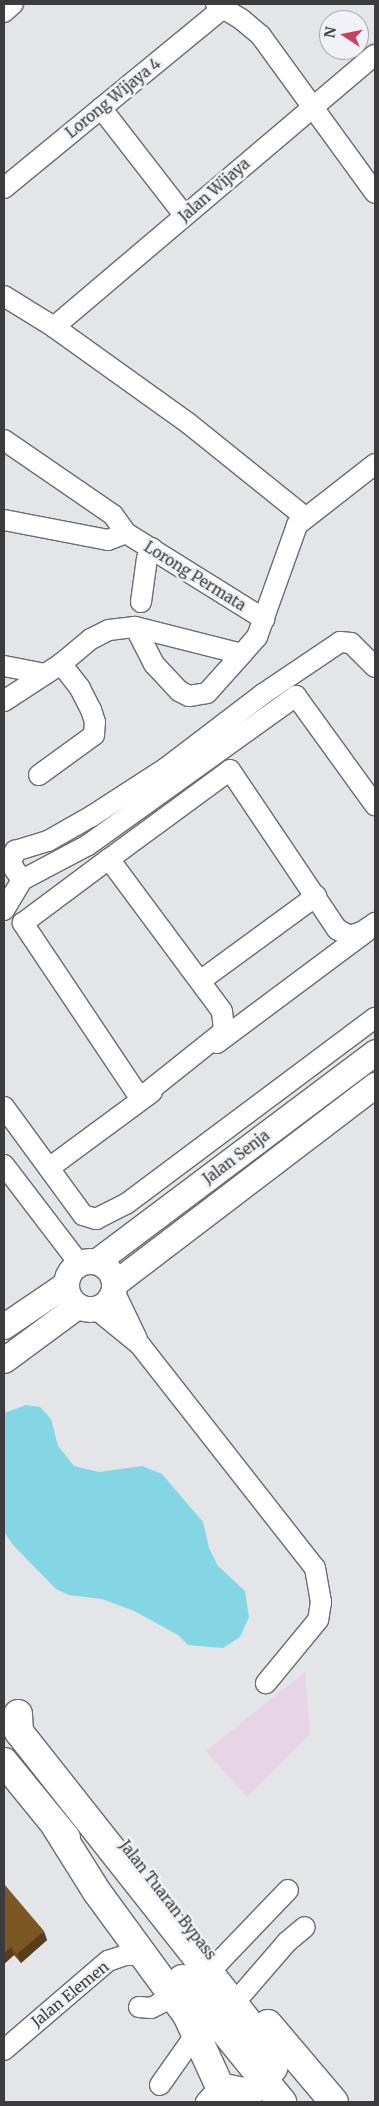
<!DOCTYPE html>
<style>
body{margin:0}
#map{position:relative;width:379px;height:2106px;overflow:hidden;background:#e4e5e9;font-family:Merriweather,serif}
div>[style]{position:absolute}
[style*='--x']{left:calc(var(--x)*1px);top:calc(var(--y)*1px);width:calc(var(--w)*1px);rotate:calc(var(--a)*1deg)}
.industrial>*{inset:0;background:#e7d5e5}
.water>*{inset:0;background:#85d6e5}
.roads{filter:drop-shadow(1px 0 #6b6c70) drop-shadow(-1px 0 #6b6c70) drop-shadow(0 1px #6b6c70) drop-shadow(0 -1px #6b6c70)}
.minor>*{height:20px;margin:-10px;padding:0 10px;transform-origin:10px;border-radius:10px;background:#fff}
.major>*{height:25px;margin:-12.5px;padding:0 12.5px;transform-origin:12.5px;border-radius:12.5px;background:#fff}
.major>.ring{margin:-12.5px;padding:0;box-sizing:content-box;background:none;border:25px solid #fff;border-radius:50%}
.highway>*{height:28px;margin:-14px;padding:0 14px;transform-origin:14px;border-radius:14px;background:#fff}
.wall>*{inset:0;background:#6b4b20}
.shaded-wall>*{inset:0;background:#573d1a}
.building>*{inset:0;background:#7c5725}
span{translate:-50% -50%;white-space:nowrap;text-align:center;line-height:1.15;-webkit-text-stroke:5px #f1f2f7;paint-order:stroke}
.street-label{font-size:15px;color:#3c3c3e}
.frame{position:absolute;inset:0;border:5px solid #3c3c3e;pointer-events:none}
.north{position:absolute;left:319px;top:10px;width:50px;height:50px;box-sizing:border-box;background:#f1f2f7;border:1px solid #a9a9ad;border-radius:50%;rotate:281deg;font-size:14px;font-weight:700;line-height:20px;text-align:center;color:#3c3c3e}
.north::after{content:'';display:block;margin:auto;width:18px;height:22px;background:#cd3e62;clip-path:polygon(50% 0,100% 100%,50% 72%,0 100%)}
</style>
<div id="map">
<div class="industrial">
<div style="clip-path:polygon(305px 1672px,310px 1734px,247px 1797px,206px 1751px)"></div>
</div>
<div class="water">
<div style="clip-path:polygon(26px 1405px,40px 1407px,51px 1419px,58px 1446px,74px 1466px,99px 1472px,142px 1466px,162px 1474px,203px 1522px,209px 1548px,218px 1566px,245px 1591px,249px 1617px,240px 1637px,223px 1648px,188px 1645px,178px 1635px,134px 1611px,102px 1599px,69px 1595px,56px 1589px,14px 1546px,4px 1532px,4px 1413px)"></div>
</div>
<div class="roads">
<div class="minor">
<div style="--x:216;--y:4;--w:29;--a:31"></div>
<div style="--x:241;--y:19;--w:26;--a:40"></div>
<div style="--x:261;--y:36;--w:194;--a:54"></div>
<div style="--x:4;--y:12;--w:12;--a:-42"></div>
<div style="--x:101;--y:108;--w:135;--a:52.2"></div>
<div style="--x:4;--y:188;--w:282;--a:-39.4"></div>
<div style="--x:4;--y:296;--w:59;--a:31.8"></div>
<div style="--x:54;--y:327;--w:165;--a:35.6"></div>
<div style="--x:188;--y:423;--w:150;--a:38.8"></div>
<div style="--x:54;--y:327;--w:421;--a:-40.3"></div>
<div style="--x:4;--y:440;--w:132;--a:34.5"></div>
<div style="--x:113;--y:515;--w:22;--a:54"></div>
<div style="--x:126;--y:533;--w:163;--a:31.9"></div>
<div style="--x:4;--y:520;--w:106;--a:10.9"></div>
<div style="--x:108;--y:540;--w:19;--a:-21"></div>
<div style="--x:141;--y:602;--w:44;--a:-82.2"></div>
<div style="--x:147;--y:558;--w:11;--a:-63"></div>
<div style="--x:135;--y:627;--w:42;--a:62.8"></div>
<div style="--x:154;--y:664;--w:37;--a:47"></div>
<div style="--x:179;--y:691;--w:11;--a:27"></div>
<div style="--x:189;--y:696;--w:18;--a:-9"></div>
<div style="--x:207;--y:693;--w:52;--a:-48.1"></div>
<div style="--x:4;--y:666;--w:42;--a:11"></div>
<div style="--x:4;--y:701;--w:68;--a:-33"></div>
<div style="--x:61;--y:664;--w:39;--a:-40"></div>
<div style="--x:91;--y:639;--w:20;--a:-27"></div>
<div style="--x:109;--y:630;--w:26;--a:-7"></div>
<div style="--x:135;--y:627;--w:110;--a:14.2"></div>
<div style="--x:242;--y:654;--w:23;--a:-49"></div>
<div style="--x:257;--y:637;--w:119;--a:-70.3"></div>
<div style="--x:297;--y:525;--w:99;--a:-38"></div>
<div style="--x:39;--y:775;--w:68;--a:-36"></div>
<div style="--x:94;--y:735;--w:13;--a:-86"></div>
<div style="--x:95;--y:722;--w:13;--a:-108"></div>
<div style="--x:91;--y:710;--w:25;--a:-117"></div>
<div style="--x:80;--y:688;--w:31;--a:-128"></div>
<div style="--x:109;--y:859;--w:189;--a:53.4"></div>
<div style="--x:222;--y:1011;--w:20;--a:84"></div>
<div style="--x:224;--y:1031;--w:107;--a:141.4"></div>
<div style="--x:140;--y:1098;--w:211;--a:-123.8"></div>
<div style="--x:23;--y:923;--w:107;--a:-36.7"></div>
<div style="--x:109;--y:859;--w:150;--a:-36.3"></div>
<div style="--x:230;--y:770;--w:192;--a:56.1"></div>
<div style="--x:337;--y:929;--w:14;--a:30"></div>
<div style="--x:349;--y:936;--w:14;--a:-17"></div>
<div style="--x:362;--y:932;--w:16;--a:-35"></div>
<div style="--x:22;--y:880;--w:19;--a:-125"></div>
<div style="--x:11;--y:864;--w:14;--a:-73"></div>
<div style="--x:15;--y:851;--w:34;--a:-17"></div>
<div style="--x:48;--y:841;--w:51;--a:-29.6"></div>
<div style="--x:92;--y:816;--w:88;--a:-33"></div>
<div style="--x:166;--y:768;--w:122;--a:-37.3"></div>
<div style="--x:263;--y:694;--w:93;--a:-34"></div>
<div style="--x:340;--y:642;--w:11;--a:5"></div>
<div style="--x:351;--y:643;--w:34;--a:45"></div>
<div style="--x:4;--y:910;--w:35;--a:-59"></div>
<div style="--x:22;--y:880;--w:75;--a:-27.9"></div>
<div style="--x:88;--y:845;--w:256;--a:-35.6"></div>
<div style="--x:296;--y:696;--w:135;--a:54.1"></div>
<div style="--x:200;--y:981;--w:144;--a:-36.2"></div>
<div style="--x:217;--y:1043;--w:186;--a:-36.7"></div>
<div style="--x:4;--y:1107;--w:134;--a:53.8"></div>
<div style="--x:83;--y:1215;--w:14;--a:17"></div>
<div style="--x:96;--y:1219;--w:34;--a:-27"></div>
<div style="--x:126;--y:1204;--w:311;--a:-36.8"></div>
<div style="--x:4;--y:1165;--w:123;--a:52.6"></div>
<div style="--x:49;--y:1168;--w:128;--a:-36.4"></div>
<div style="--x:114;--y:1291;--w:53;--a:64.4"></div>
<div style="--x:96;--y:1309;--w:57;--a:39.3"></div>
<div style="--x:140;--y:1345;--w:283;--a:51.9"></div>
<div style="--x:315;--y:1568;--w:35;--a:80"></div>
<div style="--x:321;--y:1602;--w:18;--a:99"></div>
<div style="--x:318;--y:1620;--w:82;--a:129.5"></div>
<div style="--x:218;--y:1963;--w:101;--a:-46.2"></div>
<div style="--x:243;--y:1993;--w:67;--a:-49.2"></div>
<div style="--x:287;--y:1942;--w:23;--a:-40"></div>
<div style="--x:139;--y:2007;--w:12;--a:5"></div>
<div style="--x:151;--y:2008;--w:27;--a:-27"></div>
<div style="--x:4;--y:2050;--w:137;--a:-40.6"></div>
<div style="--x:108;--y:1961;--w:18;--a:-19"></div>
<div style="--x:125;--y:1955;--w:18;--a:0"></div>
<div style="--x:160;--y:2085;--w:62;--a:-54.8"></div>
<div style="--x:206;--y:2102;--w:21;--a:-47"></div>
</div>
<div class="major">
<div class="ring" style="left:66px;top:1261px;width:23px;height:23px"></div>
<div style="--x:97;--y:1261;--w:348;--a:-36.9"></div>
<div style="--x:115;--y:1283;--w:327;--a:-37.3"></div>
<div style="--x:4;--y:1326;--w:75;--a:-34.1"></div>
<div style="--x:4;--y:1360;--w:91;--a:-36.5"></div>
</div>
<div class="highway">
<div style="--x:18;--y:1714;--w:18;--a:87"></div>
<div style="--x:19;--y:1732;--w:407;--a:51.7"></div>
<div style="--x:271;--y:2051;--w:12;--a:70"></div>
<div style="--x:275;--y:2062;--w:6;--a:108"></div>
<div style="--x:273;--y:2068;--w:23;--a:130"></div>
<div style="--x:258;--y:2086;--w:12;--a:145"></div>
<div style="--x:248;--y:2093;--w:29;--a:-168"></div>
<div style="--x:220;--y:2087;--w:79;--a:-114.6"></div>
<div style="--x:187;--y:2015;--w:152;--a:-126.2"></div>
<div style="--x:97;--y:1892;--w:79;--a:-122.1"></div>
<div style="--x:4;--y:1762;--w:98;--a:50.8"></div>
<div style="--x:182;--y:1979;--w:159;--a:50.9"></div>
<div style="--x:268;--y:2024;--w:102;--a:49.8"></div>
</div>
</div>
<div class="wall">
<div style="clip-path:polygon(4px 1884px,47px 1940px,21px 1963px,14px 1955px,4px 1964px)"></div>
</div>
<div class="shaded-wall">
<div style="clip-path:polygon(44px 1931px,47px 1940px,21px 1963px,17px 1954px)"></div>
<div style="clip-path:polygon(11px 1947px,14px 1955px,4px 1964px,4px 1953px)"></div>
</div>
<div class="building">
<div style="clip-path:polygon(4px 1884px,44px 1931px,17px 1954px,11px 1947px,4px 1953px)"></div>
</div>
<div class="street-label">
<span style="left:113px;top:98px;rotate:-39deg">Lorong Wijaya 4</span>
<span style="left:214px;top:190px;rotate:-41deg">Jalan Wijaya</span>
<span style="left:195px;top:576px;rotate:32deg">Lorong Permata</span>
<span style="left:236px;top:1157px;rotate:-37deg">Jalan Senja</span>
<span style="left:168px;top:1900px;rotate:52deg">Jalan Tuaran Bypass</span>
<span style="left:70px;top:1994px;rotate:-39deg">Jalan Elemen</span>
</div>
<div class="frame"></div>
<div class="north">N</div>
</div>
